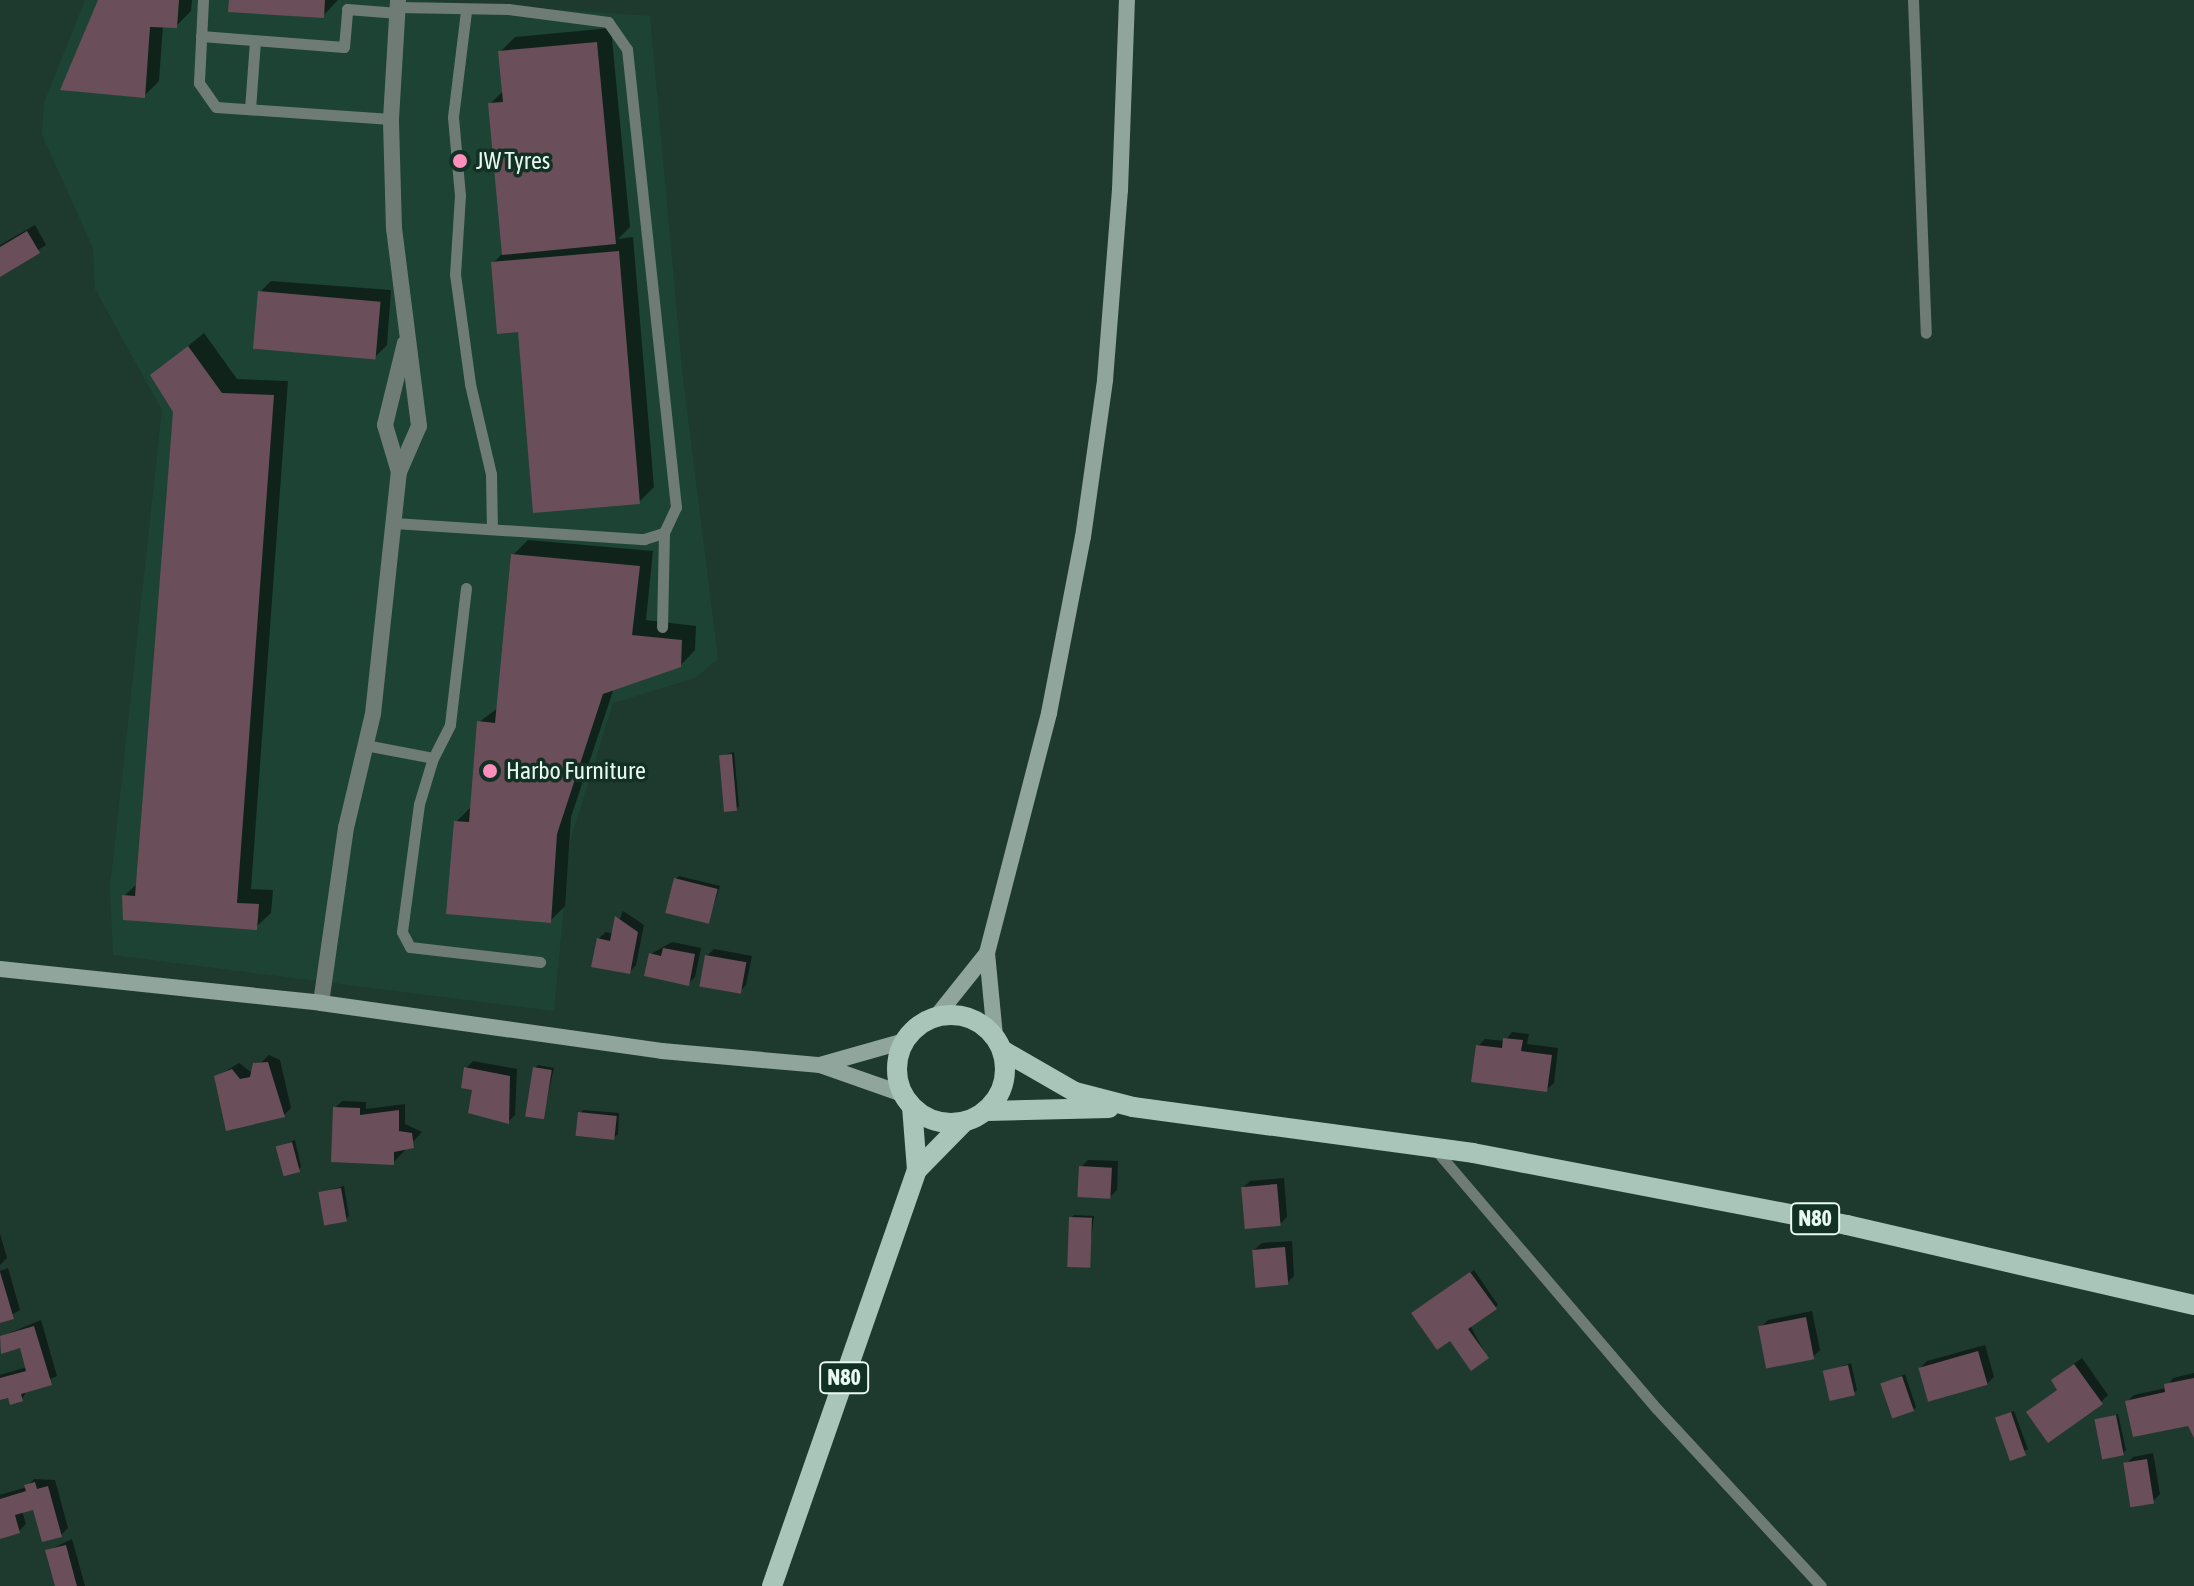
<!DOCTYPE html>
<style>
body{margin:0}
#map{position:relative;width:2194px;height:1586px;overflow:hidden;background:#1e3a2f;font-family:"Asap Condensed",sans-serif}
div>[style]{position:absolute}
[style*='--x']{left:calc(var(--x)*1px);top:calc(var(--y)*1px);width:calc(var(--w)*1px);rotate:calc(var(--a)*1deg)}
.built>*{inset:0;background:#1d4334}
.shadow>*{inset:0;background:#0007;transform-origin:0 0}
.building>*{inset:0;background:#6a4e59;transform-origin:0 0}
.service>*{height:11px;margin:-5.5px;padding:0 5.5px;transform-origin:5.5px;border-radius:5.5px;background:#6f7c76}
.minor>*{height:16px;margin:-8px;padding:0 8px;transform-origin:8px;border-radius:8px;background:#6f7c76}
.secondary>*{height:16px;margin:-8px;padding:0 8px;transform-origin:8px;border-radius:8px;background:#90a59b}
.primary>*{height:20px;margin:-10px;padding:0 10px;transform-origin:10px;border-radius:10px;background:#a9c4b8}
.primary>.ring{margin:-10px;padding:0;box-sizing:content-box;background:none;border:20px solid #a9c4b8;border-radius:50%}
.dots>*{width:22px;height:22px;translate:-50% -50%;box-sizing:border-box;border:4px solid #133025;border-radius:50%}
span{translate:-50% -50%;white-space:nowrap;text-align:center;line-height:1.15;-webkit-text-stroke:7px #133025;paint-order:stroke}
.shield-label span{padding:2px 6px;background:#133025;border:2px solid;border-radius:6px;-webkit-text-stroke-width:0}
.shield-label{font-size:22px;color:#e8f9f1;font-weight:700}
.poi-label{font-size:24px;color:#e8f9f1}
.left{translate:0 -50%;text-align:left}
</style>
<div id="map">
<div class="built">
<div style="clip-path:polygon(85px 0,418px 0,650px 16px,682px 370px,718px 659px,695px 678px,613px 703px,570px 841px,554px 1011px,113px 955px,110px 888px,162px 410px,95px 289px,93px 248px,42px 135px,44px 103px)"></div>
</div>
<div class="shadow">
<div style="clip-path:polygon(100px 0,192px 0,191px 11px,176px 26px,163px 25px,159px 81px,144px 96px)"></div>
<div style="clip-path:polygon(231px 0,338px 0,323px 16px)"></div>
<div style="clip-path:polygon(611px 28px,630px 227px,618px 239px,633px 237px,654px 487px,639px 502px,519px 330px,493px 263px,504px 252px,490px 104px,504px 90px,500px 52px,515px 37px)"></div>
<div style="clip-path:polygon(35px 225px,46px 245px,0 274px,0 245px)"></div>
<div style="clip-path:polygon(271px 281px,391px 290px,387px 345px,376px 356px,260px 292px)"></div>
<div style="clip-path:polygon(204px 333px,237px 379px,288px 381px,251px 889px,273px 890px,271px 913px,256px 927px,124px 896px,138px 883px,175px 412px,152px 375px)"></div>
<div style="clip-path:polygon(528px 540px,653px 551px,646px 620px,696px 626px,695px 650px,680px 666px,614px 688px,571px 817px,565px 906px,550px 921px,456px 822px,471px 807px,479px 722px,498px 708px,513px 555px)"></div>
<div style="clip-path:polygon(734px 752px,739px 806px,736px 809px,721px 756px)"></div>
<div style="clip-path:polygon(679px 876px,720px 886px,708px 922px,676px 879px)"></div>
<div style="clip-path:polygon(623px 911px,644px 925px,636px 965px,629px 972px,598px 939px,606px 932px,614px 934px)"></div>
<div style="clip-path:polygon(672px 942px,701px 948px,695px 977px,688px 984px,651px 954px)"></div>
<div style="clip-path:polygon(714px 949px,752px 956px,746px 985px,739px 992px,707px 956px)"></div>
<div style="clip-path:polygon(1512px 1032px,1529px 1034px,1527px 1044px,1558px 1048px,1554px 1083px,1546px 1090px,1478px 1046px,1485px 1039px,1505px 1041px)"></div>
<div style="clip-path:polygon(269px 1055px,280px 1060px,291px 1108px,284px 1115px,216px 1077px,239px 1063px,251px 1072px)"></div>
<div style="clip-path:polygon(473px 1061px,517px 1069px,515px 1115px,508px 1122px,474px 1088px,466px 1068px)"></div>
<div style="clip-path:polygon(538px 1065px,554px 1068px,543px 1117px,535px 1068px)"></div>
<div style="clip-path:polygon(342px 1101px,366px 1102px,366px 1109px,405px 1104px,405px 1124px,422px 1132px,393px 1163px,335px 1108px)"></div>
<div style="clip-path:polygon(583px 1110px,619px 1113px,618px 1134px,615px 1137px,580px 1113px)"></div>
<div style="clip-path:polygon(295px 1140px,301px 1167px,298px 1170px,277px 1147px)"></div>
<div style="clip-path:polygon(1088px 1160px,1118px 1161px,1117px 1190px,1110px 1197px,1081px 1167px)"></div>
<div style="clip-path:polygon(1284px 1178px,1287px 1217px,1280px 1224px,1243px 1188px,1250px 1181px)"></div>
<div style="clip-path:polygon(344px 1186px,349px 1216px,346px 1219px,320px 1193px)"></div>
<div style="clip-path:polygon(1074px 1215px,1094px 1216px,1088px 1265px,1071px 1218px)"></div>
<div style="clip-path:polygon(0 1234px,7px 1258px,0 1265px)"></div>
<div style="clip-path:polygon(1292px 1241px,1294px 1276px,1287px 1283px,1254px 1250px,1262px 1243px)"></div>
<div style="clip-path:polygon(8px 1268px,20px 1310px,0 1321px,0 1271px)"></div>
<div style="clip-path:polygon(1474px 1270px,1498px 1305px,1470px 1325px,1487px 1357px,1451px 1339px,1417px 1310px)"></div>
<div style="clip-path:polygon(1812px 1311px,1820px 1350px,1813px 1357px,1761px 1327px,1768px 1320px)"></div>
<div style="clip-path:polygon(41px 1320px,57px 1376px,28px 1389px,22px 1399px,0 1398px,0 1375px,27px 1367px,21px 1346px,3px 1352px,0 1337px)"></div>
<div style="clip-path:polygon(1985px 1345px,1994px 1377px,1987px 1384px,1920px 1368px,1927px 1361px)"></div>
<div style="clip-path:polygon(2082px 1358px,2108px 1395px,2101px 1402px,2059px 1389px,2060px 1374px)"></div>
<div style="clip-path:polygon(1851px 1363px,1857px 1390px,1854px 1393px,1826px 1372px)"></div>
<div style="clip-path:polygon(2194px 1373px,2194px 1436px,2189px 1423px,2127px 1402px,2134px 1395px,2166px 1388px,2173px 1378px)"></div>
<div style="clip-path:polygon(1905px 1374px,1916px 1407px,1913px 1410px,1883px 1384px)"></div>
<div style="left:2014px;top:1411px;width:41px;height:19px;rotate:70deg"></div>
<div style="clip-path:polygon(2118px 1414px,2126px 1450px,2123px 1453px,2098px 1421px)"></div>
<div style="clip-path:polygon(2153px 1453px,2160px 1494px,2153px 1501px,2126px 1464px,2133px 1457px)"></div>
<div style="clip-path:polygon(34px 1479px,55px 1480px,68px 1528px,61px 1535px,35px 1508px,22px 1511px,26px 1524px,19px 1531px,0 1533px,0 1495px,27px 1487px)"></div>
<div style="clip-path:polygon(72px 1539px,85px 1586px,57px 1586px,47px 1551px)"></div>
</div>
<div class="building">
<div style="clip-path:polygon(98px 0,179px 0,177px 28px,150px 27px,145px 98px,60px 90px)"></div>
<div style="clip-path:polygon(229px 0,325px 0,324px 18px,228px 12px)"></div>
<div style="clip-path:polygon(597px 42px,616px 244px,502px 255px,488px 103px,503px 102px,498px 51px)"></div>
<div style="clip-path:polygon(27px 231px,40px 253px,0 277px,0 247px)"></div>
<div style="clip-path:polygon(619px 251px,640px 504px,533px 513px,518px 332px,497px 334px,491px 262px)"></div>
<div style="left:258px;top:291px;width:123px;height:58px;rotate:5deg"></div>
<div style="clip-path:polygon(188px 346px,222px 393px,274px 395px,237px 903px,259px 904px,257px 930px,123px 920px,122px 895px,135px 896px,173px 412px,150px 375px)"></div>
<div style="clip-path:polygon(511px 554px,640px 566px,632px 635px,682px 640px,681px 667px,603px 694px,557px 834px,551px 923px,446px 914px,454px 821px,469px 822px,477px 721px,495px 723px)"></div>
<div style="left:732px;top:754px;width:57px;height:13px;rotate:85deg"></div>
<div style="left:674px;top:878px;width:45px;height:36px;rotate:14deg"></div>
<div style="clip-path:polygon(615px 916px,638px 932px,630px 974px,591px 967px,597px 938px,610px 941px)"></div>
<div style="clip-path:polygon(663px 948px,695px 954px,689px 986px,644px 976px,649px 953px,661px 956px)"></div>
<div style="left:705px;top:955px;width:42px;height:32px;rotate:10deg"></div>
<div style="clip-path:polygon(1503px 1038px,1523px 1040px,1521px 1051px,1552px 1055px,1547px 1092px,1471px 1082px,1476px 1045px,1502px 1048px)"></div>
<div style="clip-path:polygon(268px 1062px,285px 1117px,226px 1131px,214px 1076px,232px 1069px,240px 1079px,250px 1077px,253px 1063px)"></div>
<div style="clip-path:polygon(464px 1067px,510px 1076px,509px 1124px,468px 1113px,472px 1090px,461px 1088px)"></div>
<div style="left:533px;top:1067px;width:19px;height:50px;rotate:9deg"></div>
<div style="clip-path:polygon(333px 1107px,360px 1108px,360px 1115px,399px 1110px,399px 1131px,412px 1133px,414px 1148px,394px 1152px,394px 1165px,331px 1162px)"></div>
<div style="left:578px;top:1112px;width:39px;height:24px;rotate:6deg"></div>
<div style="left:292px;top:1142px;width:31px;height:17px;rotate:75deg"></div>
<div style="left:1079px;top:1166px;width:33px;height:31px;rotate:3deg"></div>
<div style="left:1277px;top:1184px;width:42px;height:36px;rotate:85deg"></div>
<div style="left:341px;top:1188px;width:34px;height:23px;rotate:80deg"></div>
<div style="left:1069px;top:1217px;width:23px;height:50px;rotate:2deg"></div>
<div style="left:1285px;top:1247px;width:38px;height:33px;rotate:85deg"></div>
<div style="clip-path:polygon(0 1272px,14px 1319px,0 1323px)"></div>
<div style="clip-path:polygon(1470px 1272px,1497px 1309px,1468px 1329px,1489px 1358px,1471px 1371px,1450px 1341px,1437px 1350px,1411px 1313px)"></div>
<div style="left:1806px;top:1317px;width:43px;height:49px;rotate:79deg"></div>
<div style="clip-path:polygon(34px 1326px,52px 1385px,21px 1394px,23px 1401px,10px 1405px,8px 1398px,0 1400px,0 1378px,26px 1371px,20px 1348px,1px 1354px,0 1336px)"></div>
<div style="left:1978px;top:1351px;width:35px;height:62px;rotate:74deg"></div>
<div style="clip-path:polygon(2074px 1364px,2103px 1404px,2048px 1443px,2026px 1412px,2057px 1390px,2051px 1380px)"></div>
<div style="left:1848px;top:1365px;width:31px;height:26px;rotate:77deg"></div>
<div style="left:1902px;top:1376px;width:37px;height:23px;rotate:71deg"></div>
<div style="clip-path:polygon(2194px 1378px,2194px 1438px,2188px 1426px,2133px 1437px,2125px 1401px,2165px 1392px,2164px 1384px)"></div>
<div style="left:2011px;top:1412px;width:46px;height:17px;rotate:71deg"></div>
<div style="left:2116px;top:1415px;width:41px;height:22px;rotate:79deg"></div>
<div style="left:2147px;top:1459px;width:45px;height:24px;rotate:81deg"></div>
<div style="clip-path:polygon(35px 1482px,37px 1489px,48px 1486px,62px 1537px,42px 1542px,33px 1510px,15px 1515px,20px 1533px,0 1539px,0 1499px,26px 1491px,24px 1485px)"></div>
<div style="clip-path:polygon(66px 1545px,75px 1579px,77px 1586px,55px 1586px,45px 1550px)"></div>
</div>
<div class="service">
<div style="--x:203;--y:0;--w:83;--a:92.8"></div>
<div style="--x:199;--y:83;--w:29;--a:55"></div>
<div style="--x:216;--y:107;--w:175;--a:3.9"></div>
<div style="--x:1913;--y:0;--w:333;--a:87.8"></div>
<div style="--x:398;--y:7;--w:110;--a:1"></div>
<div style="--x:508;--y:9;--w:101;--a:7.4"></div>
<div style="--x:608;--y:22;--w:33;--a:55"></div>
<div style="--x:627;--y:49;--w:461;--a:83.9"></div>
<div style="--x:676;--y:507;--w:29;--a:115"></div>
<div style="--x:664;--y:533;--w:94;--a:91.2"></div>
<div style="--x:466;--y:11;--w:107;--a:97"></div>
<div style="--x:453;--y:117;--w:78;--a:84.9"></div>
<div style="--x:460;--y:195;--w:79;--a:93.6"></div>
<div style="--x:455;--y:274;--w:111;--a:82.2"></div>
<div style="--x:470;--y:384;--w:92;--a:76.9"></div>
<div style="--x:491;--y:474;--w:55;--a:89"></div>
<div style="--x:201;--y:36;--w:143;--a:4.4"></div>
<div style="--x:344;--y:47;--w:38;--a:-85"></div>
<div style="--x:347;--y:9;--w:51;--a:4.5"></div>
<div style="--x:250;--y:109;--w:68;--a:-85.8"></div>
<div style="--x:394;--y:523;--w:251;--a:3.7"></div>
<div style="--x:644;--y:539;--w:21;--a:-17"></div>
<div style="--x:466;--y:588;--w:138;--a:96.7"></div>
<div style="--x:450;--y:725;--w:37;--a:117"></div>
<div style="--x:433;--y:758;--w:48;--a:106.9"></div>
<div style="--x:419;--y:804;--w:129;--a:97.6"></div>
<div style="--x:402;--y:932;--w:17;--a:62"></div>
<div style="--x:410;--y:947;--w:131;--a:6.6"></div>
<div style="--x:365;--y:745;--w:69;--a:10.8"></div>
<div style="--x:1434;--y:1148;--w:343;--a:49.5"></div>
<div style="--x:1657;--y:1409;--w:241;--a:47.2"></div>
</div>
<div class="minor">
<div style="--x:399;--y:472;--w:49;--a:-106.6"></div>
<div style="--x:385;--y:425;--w:84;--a:-76.3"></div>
<div style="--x:321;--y:1003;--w:177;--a:-81.9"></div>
<div style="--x:346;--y:828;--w:117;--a:-76.7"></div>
<div style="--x:373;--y:714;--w:243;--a:-83.9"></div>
<div style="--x:399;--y:472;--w:50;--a:-66.5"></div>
<div style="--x:419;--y:426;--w:199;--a:-97.2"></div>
<div style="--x:394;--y:229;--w:110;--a:-91.6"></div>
<div style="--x:391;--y:119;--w:119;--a:-86.6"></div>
</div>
<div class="secondary">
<div style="--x:987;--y:953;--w:83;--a:84.5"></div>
<div style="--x:0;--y:969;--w:323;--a:6"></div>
<div style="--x:321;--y:1003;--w:344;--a:8"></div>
<div style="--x:662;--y:1051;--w:159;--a:5.1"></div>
<div style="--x:820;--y:1065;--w:88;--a:19.3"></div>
<div style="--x:936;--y:1017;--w:82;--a:-51.4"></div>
<div style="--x:987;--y:953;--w:248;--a:-75.5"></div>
<div style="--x:1049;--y:713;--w:179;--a:-79.1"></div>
<div style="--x:1083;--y:537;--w:159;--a:-82"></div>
<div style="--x:1105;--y:380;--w:191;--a:-85.5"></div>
<div style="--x:1120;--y:190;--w:190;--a:-87.9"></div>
<div style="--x:820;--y:1065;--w:88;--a:-15.8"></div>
</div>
<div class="primary">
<div class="ring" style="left:897px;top:1015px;width:88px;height:88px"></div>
<div style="--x:1002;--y:1050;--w:84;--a:29.9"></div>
<div style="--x:1075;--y:1092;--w:60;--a:14.5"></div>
<div style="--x:1133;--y:1107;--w:343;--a:7.7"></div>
<div style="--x:1473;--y:1153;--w:381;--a:10.9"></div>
<div style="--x:1847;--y:1225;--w:356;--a:13"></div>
<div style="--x:986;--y:1111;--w:123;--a:-1.4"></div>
<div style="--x:917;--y:1170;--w:67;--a:-45.6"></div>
<div style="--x:772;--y:1586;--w:441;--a:-70.8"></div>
<div style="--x:917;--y:1170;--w:63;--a:-94.5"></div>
</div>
<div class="dots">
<div style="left:460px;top:161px;background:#fe8ebc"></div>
<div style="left:490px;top:771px;background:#fe8ebc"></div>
</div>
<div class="shield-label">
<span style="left:1815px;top:1219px">N80</span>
<span style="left:844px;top:1378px">N80</span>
</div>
<div class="poi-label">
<span class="left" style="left:476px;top:161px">JW Tyres</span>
<span class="left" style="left:506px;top:771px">Harbo Furniture</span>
</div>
</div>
